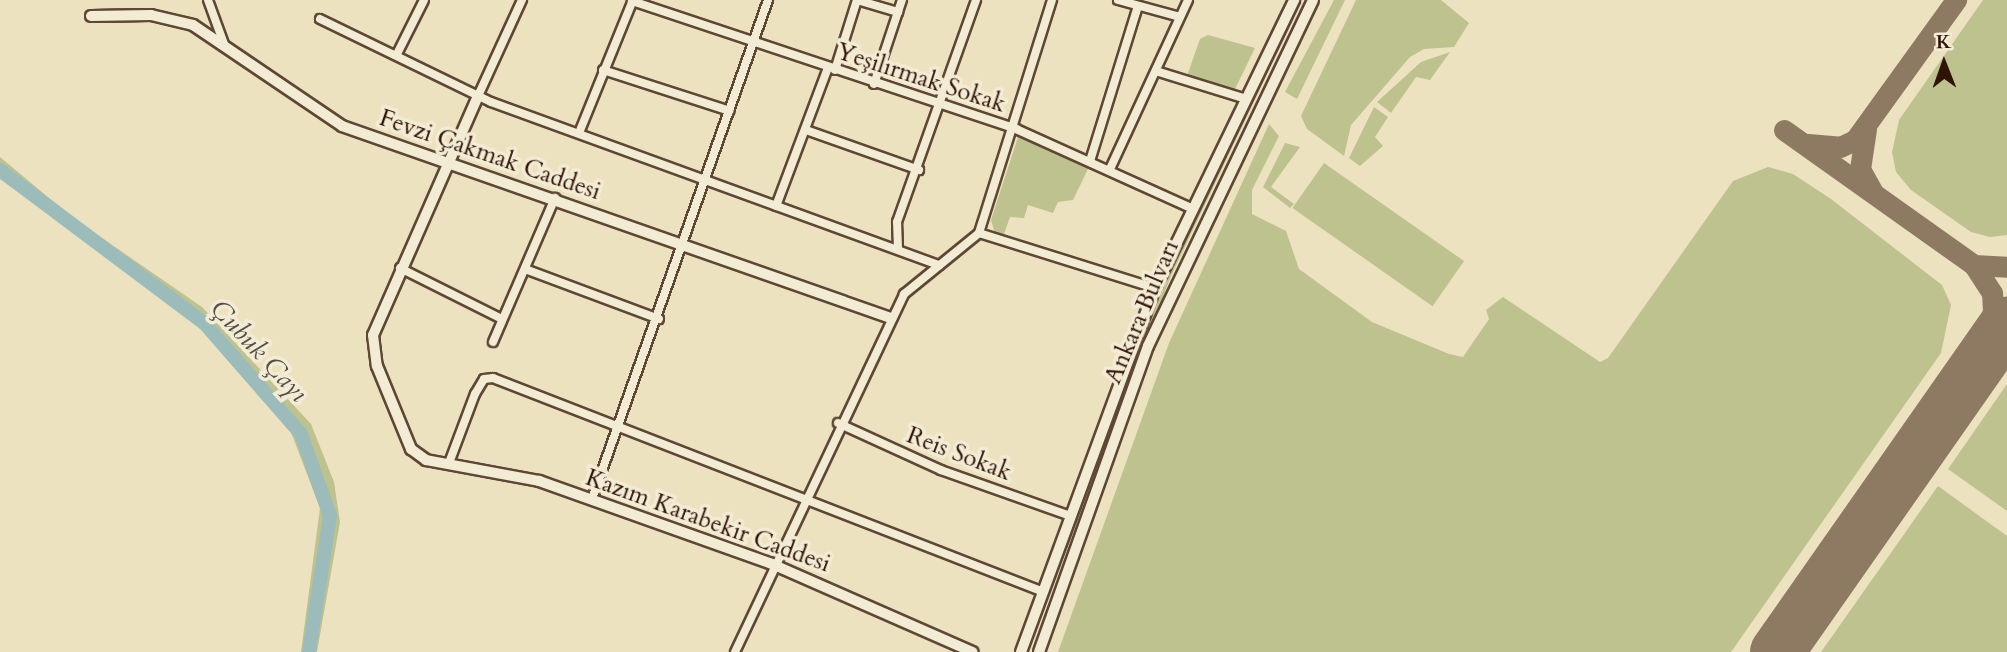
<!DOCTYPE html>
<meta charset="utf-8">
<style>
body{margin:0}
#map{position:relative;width:2007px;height:652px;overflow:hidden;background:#ede2bf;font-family:Cardo,serif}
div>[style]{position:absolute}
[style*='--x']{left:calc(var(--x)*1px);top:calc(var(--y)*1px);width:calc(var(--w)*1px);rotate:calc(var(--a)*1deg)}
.green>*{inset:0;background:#bec28e;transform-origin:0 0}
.river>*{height:14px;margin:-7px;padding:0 7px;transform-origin:7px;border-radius:7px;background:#9bbcba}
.taxiway>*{height:21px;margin:-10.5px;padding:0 10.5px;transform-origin:10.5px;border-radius:10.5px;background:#8e7a62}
.runway>*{height:54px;margin:-27px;padding:0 27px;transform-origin:27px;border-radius:27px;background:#8e7a62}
.roads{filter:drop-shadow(2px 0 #5e4734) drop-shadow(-2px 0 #5e4734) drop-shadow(0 2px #5e4734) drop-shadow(0 -2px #5e4734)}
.street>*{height:8px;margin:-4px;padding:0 4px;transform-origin:4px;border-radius:4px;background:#f3ecd5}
.secondary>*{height:10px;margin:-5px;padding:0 5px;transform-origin:5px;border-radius:5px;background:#f3ecd5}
span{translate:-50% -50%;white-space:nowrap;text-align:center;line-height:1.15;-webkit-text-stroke:7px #f3ecd5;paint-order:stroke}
.street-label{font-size:24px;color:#2f1306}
.water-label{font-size:26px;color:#554e45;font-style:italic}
.north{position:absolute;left:1909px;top:28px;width:70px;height:70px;-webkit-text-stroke:5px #f3ecd5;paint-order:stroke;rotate:359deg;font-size:19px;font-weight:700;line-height:28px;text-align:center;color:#2f1306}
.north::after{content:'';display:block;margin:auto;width:24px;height:32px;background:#2f1306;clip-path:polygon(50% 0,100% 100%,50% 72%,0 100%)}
</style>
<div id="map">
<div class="green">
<div style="clip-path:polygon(1302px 0,1171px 276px,1028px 652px,1108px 419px,1166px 277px)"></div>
<div style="clip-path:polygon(1334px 0,1345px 0,1297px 99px,1285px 92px)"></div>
<div style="clip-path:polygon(1356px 0,1441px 0,1469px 23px,1454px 47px,1424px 49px,1410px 57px,1351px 125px,1344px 156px,1307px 129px,1301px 116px)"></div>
<div style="clip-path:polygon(1983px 0,2007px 0,2007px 235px,1990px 237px,1971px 232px,1911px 190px,1896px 172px,1892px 152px,1899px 120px)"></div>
<div style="clip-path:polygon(1208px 35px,1255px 48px,1235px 89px,1187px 76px,1200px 39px)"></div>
<div style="clip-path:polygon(1450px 52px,1430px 80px,1416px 77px,1391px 113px,1377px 102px,1421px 62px)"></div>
<div style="clip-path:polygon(1374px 107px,1388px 117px,1375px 137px,1383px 146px,1360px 166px,1349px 158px)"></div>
<div style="clip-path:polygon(1269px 124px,1279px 136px,1252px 190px,1252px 214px,1286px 231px,1299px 269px,1372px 322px,1449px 354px,1463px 357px,1489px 319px,1486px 310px,1503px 297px,1600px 362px,1608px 358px,1733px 181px,1768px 167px,1793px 174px,1831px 199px,1942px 285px,1951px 305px,1941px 353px,1731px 652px,1058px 652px,1169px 343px)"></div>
<div style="clip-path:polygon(1018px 137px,1089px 167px,1073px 200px,1058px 202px,1053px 213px,1028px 205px,1024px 218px,1010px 217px,1003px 237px,996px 237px,991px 220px)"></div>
<div style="clip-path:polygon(1285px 143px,1300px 147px,1271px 187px,1294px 204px,1290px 208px,1263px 187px)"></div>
<div style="clip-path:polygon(0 157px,73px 218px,202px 307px,311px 424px,334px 482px,340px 522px,317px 652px,301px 652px,320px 508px,289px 427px,190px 316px,0 179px)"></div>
<div style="left:1324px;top:163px;width:171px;height:55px;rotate:35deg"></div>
<div style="clip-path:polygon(2007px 384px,2007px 511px,1948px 469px)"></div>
<div style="clip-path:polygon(1938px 486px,2007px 536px,2007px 652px,1821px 652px)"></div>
</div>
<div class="river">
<div style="--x:0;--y:170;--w:256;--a:36.9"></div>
<div style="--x:205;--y:324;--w:146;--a:48.9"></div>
<div style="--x:301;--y:434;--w:87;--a:70.5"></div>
<div style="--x:330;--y:516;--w:138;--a:98.8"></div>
</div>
<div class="taxiway">
<div style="--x:1866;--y:129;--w:40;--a:98.5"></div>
<div style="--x:1860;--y:169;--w:25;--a:61"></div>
<div style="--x:1784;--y:130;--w:233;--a:35.4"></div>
<div style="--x:1808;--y:144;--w:32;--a:5"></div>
<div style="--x:1840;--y:147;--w:17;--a:-25"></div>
<div style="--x:1855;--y:140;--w:173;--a:-54.2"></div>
<div style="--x:1979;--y:363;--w:54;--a:-74.9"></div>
<div style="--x:1993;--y:311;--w:18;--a:-93"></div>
<div style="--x:1992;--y:293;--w:33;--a:-123"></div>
<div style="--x:1974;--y:265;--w:33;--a:3"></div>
</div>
<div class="runway">
<div style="--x:1777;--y:652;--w:401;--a:-55"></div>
</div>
<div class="roads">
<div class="street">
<div style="--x:208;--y:0;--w:47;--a:70"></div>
<div style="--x:857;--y:0;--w:43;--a:16.3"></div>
<div style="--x:1118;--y:0;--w:64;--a:15.3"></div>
<div style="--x:632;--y:1;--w:405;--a:18.4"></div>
<div style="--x:1016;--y:129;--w:192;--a:24.3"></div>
<div style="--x:320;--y:19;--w:190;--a:25.9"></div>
<div style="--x:491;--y:102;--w:477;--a:20"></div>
<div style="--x:397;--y:54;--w:60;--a:-63.4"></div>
<div style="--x:603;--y:70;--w:133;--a:17.9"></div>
<div style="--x:835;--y:70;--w:73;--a:-72.6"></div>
<div style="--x:1156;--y:71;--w:91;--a:17.2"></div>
<div style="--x:874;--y:84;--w:89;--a:-71.6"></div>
<div style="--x:478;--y:96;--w:106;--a:-65.4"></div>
<div style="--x:806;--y:130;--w:120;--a:19.5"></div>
<div style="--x:579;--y:133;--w:144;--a:-67.9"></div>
<div style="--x:1090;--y:161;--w:162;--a:-72.8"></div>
<div style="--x:1110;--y:169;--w:186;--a:-65.2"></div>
<div style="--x:776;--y:206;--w:147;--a:-69.4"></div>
<div style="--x:979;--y:233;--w:184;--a:17.4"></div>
<div style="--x:898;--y:249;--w:27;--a:-92"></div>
<div style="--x:897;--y:222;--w:236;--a:-70.4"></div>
<div style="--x:400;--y:268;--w:114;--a:26.6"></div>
<div style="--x:525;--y:269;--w:143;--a:20.5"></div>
<div style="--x:493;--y:342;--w:157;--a:-66.7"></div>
<div style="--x:838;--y:423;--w:113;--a:24.5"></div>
<div style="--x:941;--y:470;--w:135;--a:19.5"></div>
<div style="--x:449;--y:463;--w:74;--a:-69.4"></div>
<div style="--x:475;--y:394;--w:17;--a:-59"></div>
<div style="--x:484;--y:379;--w:9;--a:-6"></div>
<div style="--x:493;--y:378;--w:588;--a:21.24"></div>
<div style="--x:592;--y:499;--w:529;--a:-70.57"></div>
<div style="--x:735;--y:652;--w:396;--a:-64.7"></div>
<div style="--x:904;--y:294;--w:97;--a:-39.1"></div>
<div style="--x:979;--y:233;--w:244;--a:-72.6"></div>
</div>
<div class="secondary">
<div style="--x:91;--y:16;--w:60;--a:-1"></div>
<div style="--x:151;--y:15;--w:43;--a:13.4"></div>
<div style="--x:193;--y:25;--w:180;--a:34.1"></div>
<div style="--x:342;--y:126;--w:582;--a:19.28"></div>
<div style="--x:478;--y:96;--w:261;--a:113.7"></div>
<div style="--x:373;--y:335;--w:31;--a:83"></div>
<div style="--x:377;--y:366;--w:90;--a:67.7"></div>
<div style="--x:411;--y:449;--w:19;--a:36"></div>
<div style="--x:426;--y:460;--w:115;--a:10.5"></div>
<div style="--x:539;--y:481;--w:247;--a:19.6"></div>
<div style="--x:772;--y:564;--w:219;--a:23.7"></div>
<div style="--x:1021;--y:652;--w:388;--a:-69.8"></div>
<div style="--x:1155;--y:288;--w:320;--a:-64.2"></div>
<div style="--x:1039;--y:652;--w:325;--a:-70.4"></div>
<div style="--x:1148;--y:346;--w:383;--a:-64.5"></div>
</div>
</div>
<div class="street-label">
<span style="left:921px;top:78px;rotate:18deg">Yeşilırmak Sokak</span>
<span style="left:490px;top:155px;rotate:19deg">Fevzi Çakmak Caddesi</span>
<span style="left:1142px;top:312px;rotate:-67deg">Ankara Bulvarı</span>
<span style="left:959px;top:454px;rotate:21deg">Reis Sokak</span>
<span style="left:708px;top:521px;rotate:20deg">Kazım Karabekir Caddesi</span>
</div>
<div class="water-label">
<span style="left:259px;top:351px;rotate:47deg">Çubuk Çayı</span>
</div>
<div class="north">K</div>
</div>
